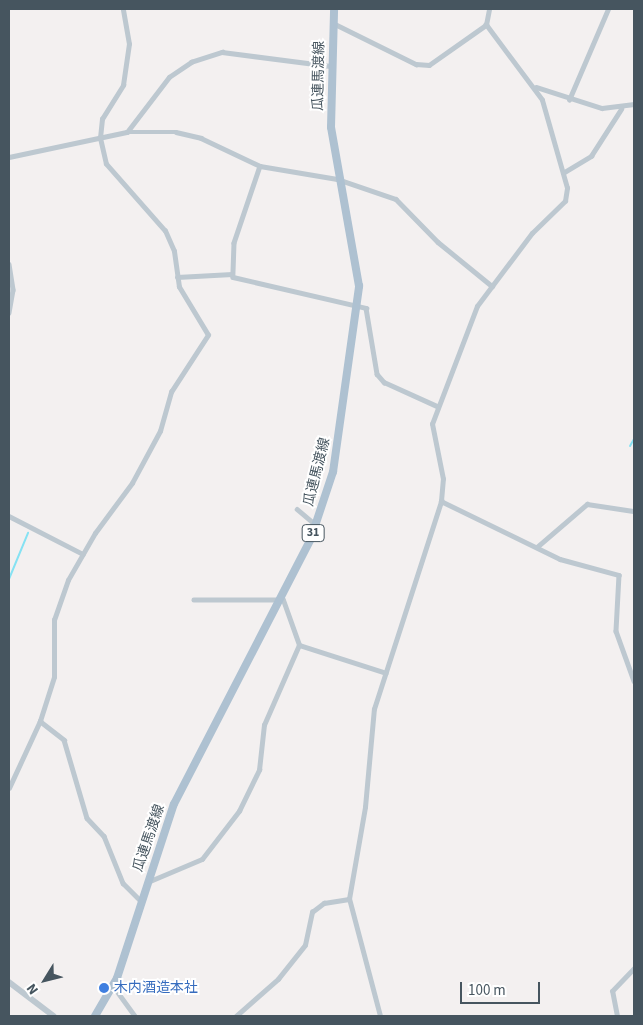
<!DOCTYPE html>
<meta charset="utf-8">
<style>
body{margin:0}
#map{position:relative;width:643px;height:1025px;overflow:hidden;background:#f3f0f0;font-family:"Source Sans 3","Noto Sans JP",sans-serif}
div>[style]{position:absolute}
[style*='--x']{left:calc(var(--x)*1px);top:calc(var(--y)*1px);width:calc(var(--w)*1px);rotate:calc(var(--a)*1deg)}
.stream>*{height:2px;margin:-1px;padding:0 1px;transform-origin:1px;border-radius:1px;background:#86e2f3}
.minor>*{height:4.5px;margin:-2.25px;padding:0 2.25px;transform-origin:2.25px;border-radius:2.25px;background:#bdc8d0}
.tertiary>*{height:5.5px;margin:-2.75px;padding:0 2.75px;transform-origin:2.75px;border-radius:2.75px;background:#bdc8d0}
.primary>*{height:8px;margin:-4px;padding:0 4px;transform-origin:4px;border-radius:4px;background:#aec1d1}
.dots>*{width:14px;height:14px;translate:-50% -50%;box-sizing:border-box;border:2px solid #fff;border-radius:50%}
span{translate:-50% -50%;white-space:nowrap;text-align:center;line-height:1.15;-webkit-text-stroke:4px #fff;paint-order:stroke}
.shield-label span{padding:1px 4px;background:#fff;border:1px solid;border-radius:4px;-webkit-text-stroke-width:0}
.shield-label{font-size:12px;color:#46555f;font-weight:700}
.street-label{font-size:14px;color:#46555f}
.shop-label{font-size:14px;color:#366cbe}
.left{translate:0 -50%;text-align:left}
.frame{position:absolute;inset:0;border:10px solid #46555f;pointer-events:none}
.north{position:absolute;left:20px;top:955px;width:50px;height:50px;-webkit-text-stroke:4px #fff;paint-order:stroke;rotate:234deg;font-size:14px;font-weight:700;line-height:20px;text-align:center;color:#46555f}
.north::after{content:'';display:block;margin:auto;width:18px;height:22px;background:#46555f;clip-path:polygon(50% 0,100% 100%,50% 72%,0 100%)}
.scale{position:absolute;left:460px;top:982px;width:80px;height:22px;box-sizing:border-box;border:2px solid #46555f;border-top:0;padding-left:6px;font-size:15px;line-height:18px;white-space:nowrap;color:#46555f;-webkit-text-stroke:4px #fff;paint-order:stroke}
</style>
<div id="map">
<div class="stream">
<div style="--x:630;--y:446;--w:8;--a:-60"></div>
<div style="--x:9;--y:579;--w:50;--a:-67.6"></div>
</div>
<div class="minor">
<div style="--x:333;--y:23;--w:93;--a:26.3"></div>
<div style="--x:416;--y:64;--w:13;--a:4"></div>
<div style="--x:429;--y:65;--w:70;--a:-35.1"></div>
<div style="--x:536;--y:87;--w:69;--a:17.7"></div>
<div style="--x:602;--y:108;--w:32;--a:-7"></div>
<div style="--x:569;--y:100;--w:99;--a:-66.8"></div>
<div style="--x:127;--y:132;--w:69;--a:-52.6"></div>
<div style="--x:169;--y:77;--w:27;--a:-34"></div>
<div style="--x:191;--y:62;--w:33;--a:-18"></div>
<div style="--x:222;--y:52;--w:109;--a:7.4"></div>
<div style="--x:9;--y:157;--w:121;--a:-12"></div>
<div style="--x:127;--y:132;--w:49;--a:0"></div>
<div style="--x:176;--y:132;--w:26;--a:13"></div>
<div style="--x:201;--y:138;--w:65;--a:25.4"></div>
<div style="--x:260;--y:166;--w:78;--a:9.6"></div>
<div style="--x:337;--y:179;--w:62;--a:18.7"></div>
<div style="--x:396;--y:199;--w:60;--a:45.7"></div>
<div style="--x:438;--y:242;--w:70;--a:39.2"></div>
<div style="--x:260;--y:166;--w:81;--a:108.7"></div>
<div style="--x:234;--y:243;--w:34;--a:92"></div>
<div style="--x:233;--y:277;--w:137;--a:13.1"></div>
<div style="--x:366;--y:308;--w:67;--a:80.5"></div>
<div style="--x:377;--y:374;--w:11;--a:49"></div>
<div style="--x:384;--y:382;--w:58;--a:24.4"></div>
<div style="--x:563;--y:173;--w:33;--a:-31"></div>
<div style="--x:591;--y:156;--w:56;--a:-57.4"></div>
<div style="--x:9;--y:264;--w:26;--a:81"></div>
<div style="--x:13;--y:290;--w:23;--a:100"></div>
<div style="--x:177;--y:277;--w:55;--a:-3.1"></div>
<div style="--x:441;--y:501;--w:132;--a:26"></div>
<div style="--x:560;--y:559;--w:61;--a:15.2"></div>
<div style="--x:619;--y:575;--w:56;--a:93.1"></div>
<div style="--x:616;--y:631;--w:53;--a:70.2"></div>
<div style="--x:297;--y:509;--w:25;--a:40"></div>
<div style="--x:9;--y:516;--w:83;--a:27.2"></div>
<div style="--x:537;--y:547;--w:66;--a:-40.7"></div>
<div style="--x:587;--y:504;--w:48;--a:8.5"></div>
<div style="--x:299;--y:645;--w:91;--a:17.8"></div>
<div style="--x:40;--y:721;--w:31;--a:38"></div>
<div style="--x:64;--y:740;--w:81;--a:73.6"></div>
<div style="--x:87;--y:818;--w:25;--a:47"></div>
<div style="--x:104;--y:836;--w:51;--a:68"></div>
<div style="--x:123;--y:883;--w:25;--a:45"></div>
<div style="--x:9;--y:788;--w:74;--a:-65.2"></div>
<div style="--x:40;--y:721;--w:46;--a:-72.3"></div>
<div style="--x:54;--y:677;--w:57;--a:-90"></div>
<div style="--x:54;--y:620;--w:42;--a:-70.7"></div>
<div style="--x:68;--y:580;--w:54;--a:-60.1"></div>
<div style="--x:95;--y:533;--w:62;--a:-53.5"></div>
<div style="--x:132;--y:483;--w:59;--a:-61.7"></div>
<div style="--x:160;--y:431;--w:41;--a:-74.2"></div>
<div style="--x:171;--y:392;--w:68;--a:-57"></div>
<div style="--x:208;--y:335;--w:56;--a:-121.1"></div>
<div style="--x:179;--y:287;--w:36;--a:-98"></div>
<div style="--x:174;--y:251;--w:22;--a:-114"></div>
<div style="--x:165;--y:231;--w:89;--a:-131.4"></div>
<div style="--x:106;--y:164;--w:27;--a:-103"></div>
<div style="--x:100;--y:138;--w:19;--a:-84"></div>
<div style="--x:102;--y:119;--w:40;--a:-58"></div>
<div style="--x:123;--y:85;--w:41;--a:-81.7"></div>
<div style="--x:129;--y:44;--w:36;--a:-100"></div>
<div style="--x:150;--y:881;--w:56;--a:-22.9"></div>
<div style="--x:202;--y:859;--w:61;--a:-52.4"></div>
<div style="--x:239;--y:811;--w:46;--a:-64"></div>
<div style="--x:259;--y:770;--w:45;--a:-83.7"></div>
<div style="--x:264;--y:725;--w:87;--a:-66.4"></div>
<div style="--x:299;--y:645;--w:48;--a:-109.6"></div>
<div style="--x:283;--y:600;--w:89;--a:180"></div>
<div style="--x:114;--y:987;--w:36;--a:54"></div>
<div style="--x:236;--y:1016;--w:56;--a:-41.4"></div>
<div style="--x:278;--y:979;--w:43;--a:-51.5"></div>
<div style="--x:305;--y:945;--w:34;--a:-78"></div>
<div style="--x:312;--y:912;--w:15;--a:-37"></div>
<div style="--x:324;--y:903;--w:25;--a:-9"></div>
<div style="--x:380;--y:1016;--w:121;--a:-104.8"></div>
<div style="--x:349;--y:899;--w:93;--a:-80.1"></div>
<div style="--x:365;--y:807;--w:98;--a:-84.8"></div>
<div style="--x:374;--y:709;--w:219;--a:-72.1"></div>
<div style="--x:441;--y:501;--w:22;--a:-85"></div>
<div style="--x:443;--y:479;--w:56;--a:-101.3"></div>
<div style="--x:432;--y:424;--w:126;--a:-69.1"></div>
<div style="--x:477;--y:306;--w:91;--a:-53"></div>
<div style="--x:532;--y:233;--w:46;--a:-44.1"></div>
<div style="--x:565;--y:201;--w:13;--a:-81"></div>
<div style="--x:567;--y:188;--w:91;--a:-105.9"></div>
<div style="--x:542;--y:100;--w:94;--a:-126.7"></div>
<div style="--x:486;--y:25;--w:16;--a:-79"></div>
<div style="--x:617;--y:1016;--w:25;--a:-101"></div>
<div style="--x:612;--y:991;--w:32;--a:-46"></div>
</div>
<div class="tertiary">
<div style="--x:9;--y:982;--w:56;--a:37.1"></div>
</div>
<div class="primary">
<div style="--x:95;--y:1016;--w:44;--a:-59.9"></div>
<div style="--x:117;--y:978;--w:183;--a:-71.9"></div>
<div style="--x:174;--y:804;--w:299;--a:-62.7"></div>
<div style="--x:311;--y:538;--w:70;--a:-71.6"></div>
<div style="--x:333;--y:472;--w:188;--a:-82"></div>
<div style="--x:359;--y:286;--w:161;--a:-100"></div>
<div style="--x:331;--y:127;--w:118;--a:-88.5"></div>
</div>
<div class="dots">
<div style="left:104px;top:988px;background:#3f7fe0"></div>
</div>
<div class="shield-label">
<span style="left:313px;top:533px">31</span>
</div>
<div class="street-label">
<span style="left:319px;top:76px;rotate:-89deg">瓜連馬渡線</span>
<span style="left:317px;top:472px;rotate:-76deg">瓜連馬渡線</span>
<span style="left:149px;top:838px;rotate:-71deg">瓜連馬渡線</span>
</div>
<div class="shop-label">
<span class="left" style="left:114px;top:988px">木内酒造本社</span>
</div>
<div class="frame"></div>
<div class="north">N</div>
<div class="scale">100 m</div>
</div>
